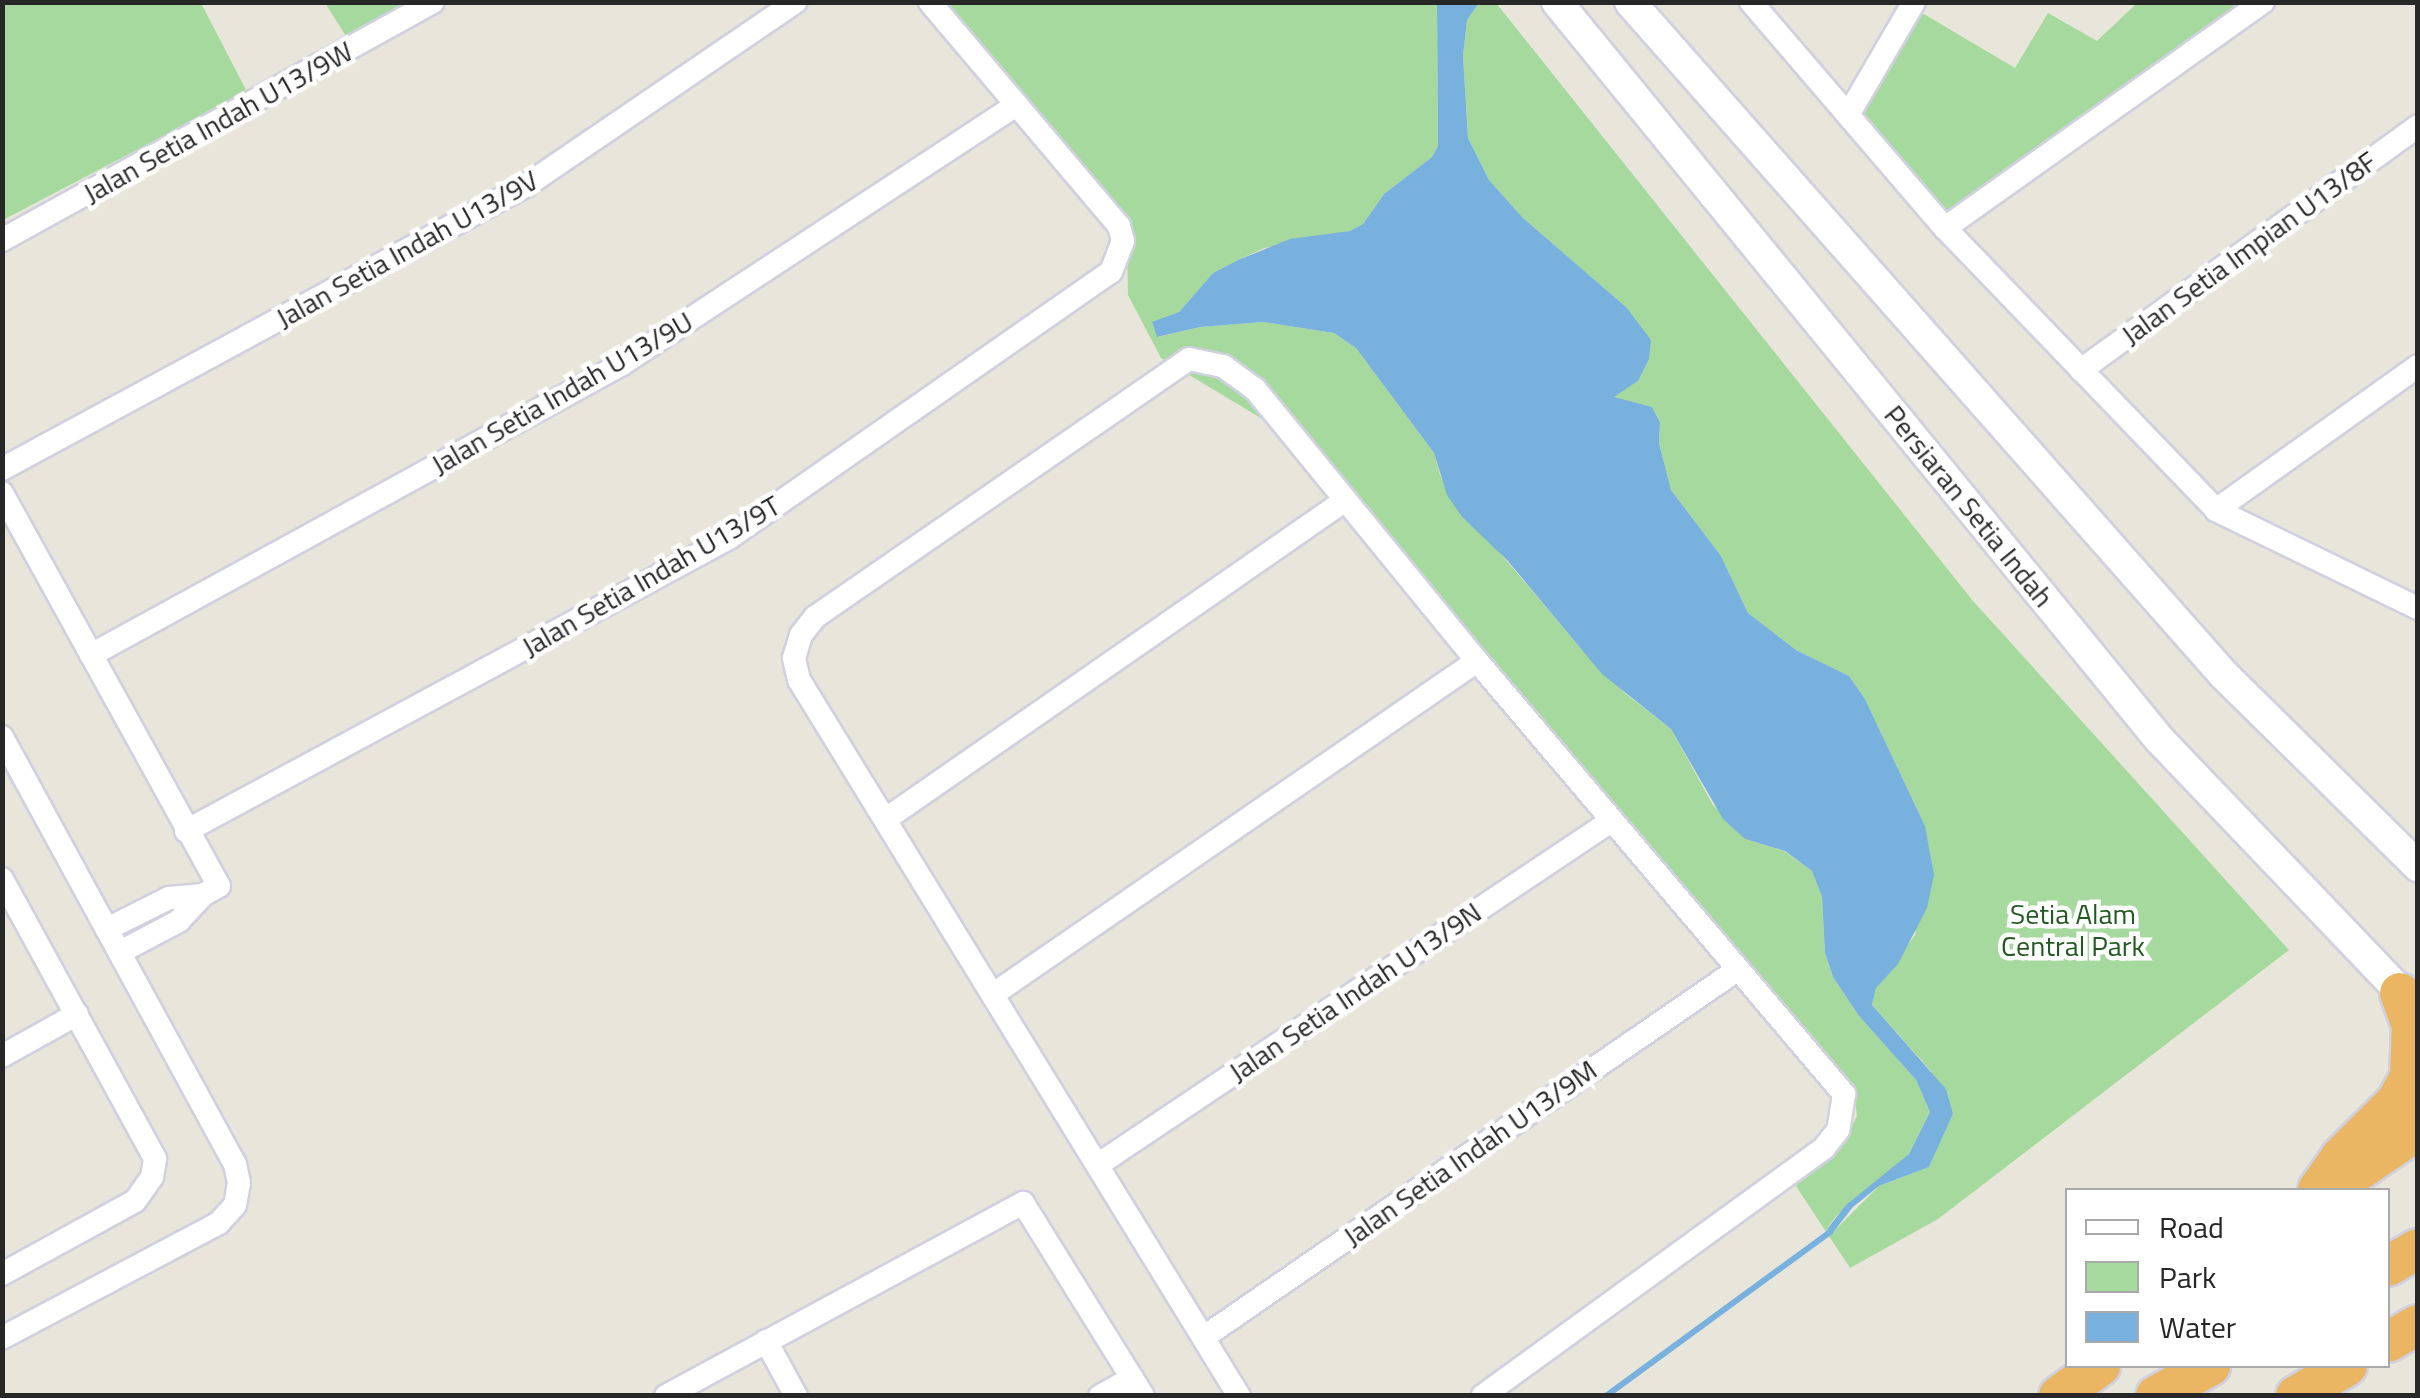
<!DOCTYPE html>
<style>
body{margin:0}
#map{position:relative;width:2420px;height:1398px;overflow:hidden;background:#e8e5da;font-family:"Titillium Web",sans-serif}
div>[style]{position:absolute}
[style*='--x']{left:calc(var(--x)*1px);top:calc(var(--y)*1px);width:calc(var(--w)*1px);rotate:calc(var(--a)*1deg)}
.green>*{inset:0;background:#a6d99d}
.water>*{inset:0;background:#79b1de}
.stream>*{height:6px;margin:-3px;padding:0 3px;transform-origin:3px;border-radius:3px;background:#79b1de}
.roads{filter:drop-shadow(2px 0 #d0d0df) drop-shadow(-2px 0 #d0d0df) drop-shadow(0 2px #d0d0df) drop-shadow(0 -2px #d0d0df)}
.street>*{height:22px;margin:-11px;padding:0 11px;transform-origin:11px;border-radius:11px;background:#fff}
.secondary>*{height:30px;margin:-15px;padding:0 15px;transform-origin:15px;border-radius:15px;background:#fff}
.highway>*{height:40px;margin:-20px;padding:0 20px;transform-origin:20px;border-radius:20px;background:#eab664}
span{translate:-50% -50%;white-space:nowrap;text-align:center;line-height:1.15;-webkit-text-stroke:9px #fff;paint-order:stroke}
.street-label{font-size:28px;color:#272727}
.park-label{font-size:28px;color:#235a21}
.frame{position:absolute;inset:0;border:5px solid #272727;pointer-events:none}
.legend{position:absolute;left:2065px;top:1188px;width:325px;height:180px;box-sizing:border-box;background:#fff;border:2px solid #a9a9a9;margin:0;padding:12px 18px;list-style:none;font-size:30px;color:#272727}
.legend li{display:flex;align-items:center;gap:20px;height:50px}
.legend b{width:50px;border:2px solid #a9a9a9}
</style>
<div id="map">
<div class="green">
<div style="clip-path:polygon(3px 3px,201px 3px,247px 92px,3px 220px)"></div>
<div style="clip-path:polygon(325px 3px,425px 3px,353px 47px)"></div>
<div style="clip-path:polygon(935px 3px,1437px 3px,1438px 146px,1432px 157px,1384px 194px,1363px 224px,1350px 231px,1264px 248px,1238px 260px,1213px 273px,1179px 312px,1152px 323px,1158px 337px,1200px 327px,1263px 322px,1334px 333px,1356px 348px,1434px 453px,1440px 475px,1462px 517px,1495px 547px,1582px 650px,1626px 694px,1671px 729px,1713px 805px,1745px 839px,1784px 851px,1812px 871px,1822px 897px,1825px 953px,1833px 977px,1859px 1016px,1916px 1080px,1930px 1112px,1909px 1154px,1838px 1214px,1828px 1227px,1831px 1234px,1879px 1186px,1929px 1167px,1953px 1114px,1931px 1071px,1872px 1005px,1876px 988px,1915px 935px,1925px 826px,1865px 699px,1849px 676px,1796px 650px,1748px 613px,1721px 556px,1671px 490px,1659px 443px,1660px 422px,1652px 407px,1612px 398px,1638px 381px,1643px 366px,1626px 307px,1523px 218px,1489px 180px,1468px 138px,1463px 56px,1467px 20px,1479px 3px,1496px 3px,1973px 601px,2289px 950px,1938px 1219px,1850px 1268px,1794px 1183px,1840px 1149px,1857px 1116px,1854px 1091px,1309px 447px,1161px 358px,1128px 295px,1127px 241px)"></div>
<div style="clip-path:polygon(2137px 3px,2263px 3px,1945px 228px,1848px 115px,1912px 7px,2015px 68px,2048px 13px,2097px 41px)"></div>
</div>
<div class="water">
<div style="clip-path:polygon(1437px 3px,1479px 3px,1467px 20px,1463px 56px,1468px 138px,1489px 180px,1523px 218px,1626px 307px,1651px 340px,1649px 359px,1638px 381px,1614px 397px,1652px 407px,1660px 422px,1659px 443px,1671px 490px,1721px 556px,1748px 613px,1796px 650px,1849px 676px,1865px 699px,1925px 826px,1934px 875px,1927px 908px,1898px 964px,1876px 988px,1872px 1005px,1946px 1089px,1953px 1114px,1929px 1167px,1879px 1186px,1853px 1207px,1831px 1235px,1828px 1228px,1846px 1205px,1909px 1154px,1930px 1112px,1916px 1080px,1859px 1016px,1833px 977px,1825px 953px,1822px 897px,1812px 871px,1785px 851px,1745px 839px,1723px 819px,1671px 729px,1602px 674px,1507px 560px,1462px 517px,1447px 495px,1434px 453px,1356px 348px,1334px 333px,1263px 322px,1200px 327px,1157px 337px,1152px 322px,1179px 312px,1213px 273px,1238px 260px,1290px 239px,1350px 231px,1363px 224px,1384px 194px,1432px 157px,1438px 146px)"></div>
</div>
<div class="stream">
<div style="--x:1606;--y:1396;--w:278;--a:-36.2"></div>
</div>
<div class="roads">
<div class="street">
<div style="--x:1751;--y:2;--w:298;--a:49.4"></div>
<div style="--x:1945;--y:228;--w:391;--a:46.1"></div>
<div style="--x:2216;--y:510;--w:225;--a:25.9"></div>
<div style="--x:1848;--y:115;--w:131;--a:-59.7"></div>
<div style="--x:1945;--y:228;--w:390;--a:-35.4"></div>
<div style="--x:2;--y:240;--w:492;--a:-28.9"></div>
<div style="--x:2081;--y:370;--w:416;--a:-35.9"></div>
<div style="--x:2;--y:469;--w:597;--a:-28.41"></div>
<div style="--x:527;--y:185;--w:325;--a:-34.3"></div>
<div style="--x:2;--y:493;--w:449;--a:61.1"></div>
<div style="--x:219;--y:886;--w:18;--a:151"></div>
<div style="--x:203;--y:895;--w:35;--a:133"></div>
<div style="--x:179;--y:921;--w:67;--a:152.3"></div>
<div style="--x:2216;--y:510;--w:248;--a:-35.5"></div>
<div style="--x:91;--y:655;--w:606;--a:-28.72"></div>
<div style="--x:622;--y:364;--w:472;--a:-33.3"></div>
<div style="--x:2;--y:737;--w:486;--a:61.4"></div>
<div style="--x:235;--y:1164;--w:19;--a:78"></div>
<div style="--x:239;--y:1183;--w:22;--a:100"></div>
<div style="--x:235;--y:1205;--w:24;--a:132"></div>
<div style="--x:219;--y:1223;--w:246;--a:152.1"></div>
<div style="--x:886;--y:819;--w:558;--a:-34.77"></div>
<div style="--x:186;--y:831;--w:617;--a:-28.35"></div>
<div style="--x:729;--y:538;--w:465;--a:-34.9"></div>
<div style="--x:1111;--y:272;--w:33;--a:-69"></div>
<div style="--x:1123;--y:241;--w:16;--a:-105"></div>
<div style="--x:1119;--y:226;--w:293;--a:-130.2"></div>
<div style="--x:2;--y:879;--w:319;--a:61.3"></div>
<div style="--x:155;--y:1159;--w:18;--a:99"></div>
<div style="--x:152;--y:1177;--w:29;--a:125"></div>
<div style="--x:135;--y:1201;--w:152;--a:151.2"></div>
<div style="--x:107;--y:929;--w:69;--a:-26.6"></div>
<div style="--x:169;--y:898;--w:34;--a:-5"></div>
<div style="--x:995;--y:993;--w:585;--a:-34.56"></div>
<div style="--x:2;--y:1056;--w:86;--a:-29.2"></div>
<div style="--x:1099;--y:1164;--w:616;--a:-33.82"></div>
<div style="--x:1204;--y:1337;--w:647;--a:-34.55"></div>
<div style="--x:766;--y:1341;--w:63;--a:61.4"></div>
<div style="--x:666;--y:1396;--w:406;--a:-28.4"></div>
<div style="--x:1023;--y:1203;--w:227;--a:58.1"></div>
<div style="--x:1100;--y:1396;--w:37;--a:-29"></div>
<div style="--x:1239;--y:1396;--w:840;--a:-121.57"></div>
<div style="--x:799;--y:680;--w:23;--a:-103"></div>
<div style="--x:794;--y:658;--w:24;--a:-73"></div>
<div style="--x:801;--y:635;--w:23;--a:-52"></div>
<div style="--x:815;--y:617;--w:454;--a:-34.6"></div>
<div style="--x:1189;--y:359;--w:35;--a:12"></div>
<div style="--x:1223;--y:366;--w:39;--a:36"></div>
<div style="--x:1255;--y:389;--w:351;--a:50.8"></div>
<div style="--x:1477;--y:661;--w:568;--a:49.72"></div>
<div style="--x:1844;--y:1094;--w:36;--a:99"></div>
<div style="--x:1838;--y:1130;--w:23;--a:128"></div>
<div style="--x:1824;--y:1148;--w:422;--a:144"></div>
</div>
<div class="secondary">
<div style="--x:1557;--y:2;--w:952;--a:50.76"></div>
<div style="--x:2159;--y:739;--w:371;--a:46.3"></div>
<div style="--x:1630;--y:2;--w:896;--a:48.57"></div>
<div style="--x:2223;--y:674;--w:274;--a:44.6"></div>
</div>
<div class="highway">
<div style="--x:2349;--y:1177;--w:83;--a:-34.3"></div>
<div style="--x:2318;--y:1190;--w:40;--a:-55.1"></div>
<div style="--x:2341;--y:1157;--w:79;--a:-45"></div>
<div style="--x:2397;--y:1101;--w:27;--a:-62"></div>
<div style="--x:2410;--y:1077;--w:51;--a:-87.8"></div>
<div style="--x:2412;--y:1026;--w:35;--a:-110"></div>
<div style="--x:2388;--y:1266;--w:34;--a:-30"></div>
<div style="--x:2388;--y:1342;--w:34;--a:-30"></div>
<div style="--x:2059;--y:1396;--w:51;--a:-36.2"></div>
<div style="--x:2156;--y:1396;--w:62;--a:-29.1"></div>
<div style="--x:2296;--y:1396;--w:59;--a:-30.5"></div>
</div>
</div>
<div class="street-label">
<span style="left:218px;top:122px;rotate:-29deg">Jalan Setia Indah U13/9W</span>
<span style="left:2249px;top:248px;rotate:-36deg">Jalan Setia Impian U13/8F</span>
<span style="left:407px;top:249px;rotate:-29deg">Jalan Setia Indah U13/9V</span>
<span style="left:562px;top:393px;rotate:-30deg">Jalan Setia Indah U13/9U</span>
<span style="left:1969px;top:506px;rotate:51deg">Persiaran Setia Indah</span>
<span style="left:651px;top:576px;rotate:-30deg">Jalan Setia Indah U13/9T</span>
<span style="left:1355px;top:992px;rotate:-34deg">Jalan Setia Indah U13/9N</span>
<span style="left:1470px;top:1153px;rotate:-35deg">Jalan Setia Indah U13/9M</span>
</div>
<div class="park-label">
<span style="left:2073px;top:930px">Setia Alam<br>Central Park</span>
</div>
<div class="frame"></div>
<ul class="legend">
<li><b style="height:12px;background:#fff"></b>Road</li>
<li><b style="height:28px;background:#a6d99d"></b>Park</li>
<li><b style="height:28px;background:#79b1de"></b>Water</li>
</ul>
</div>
